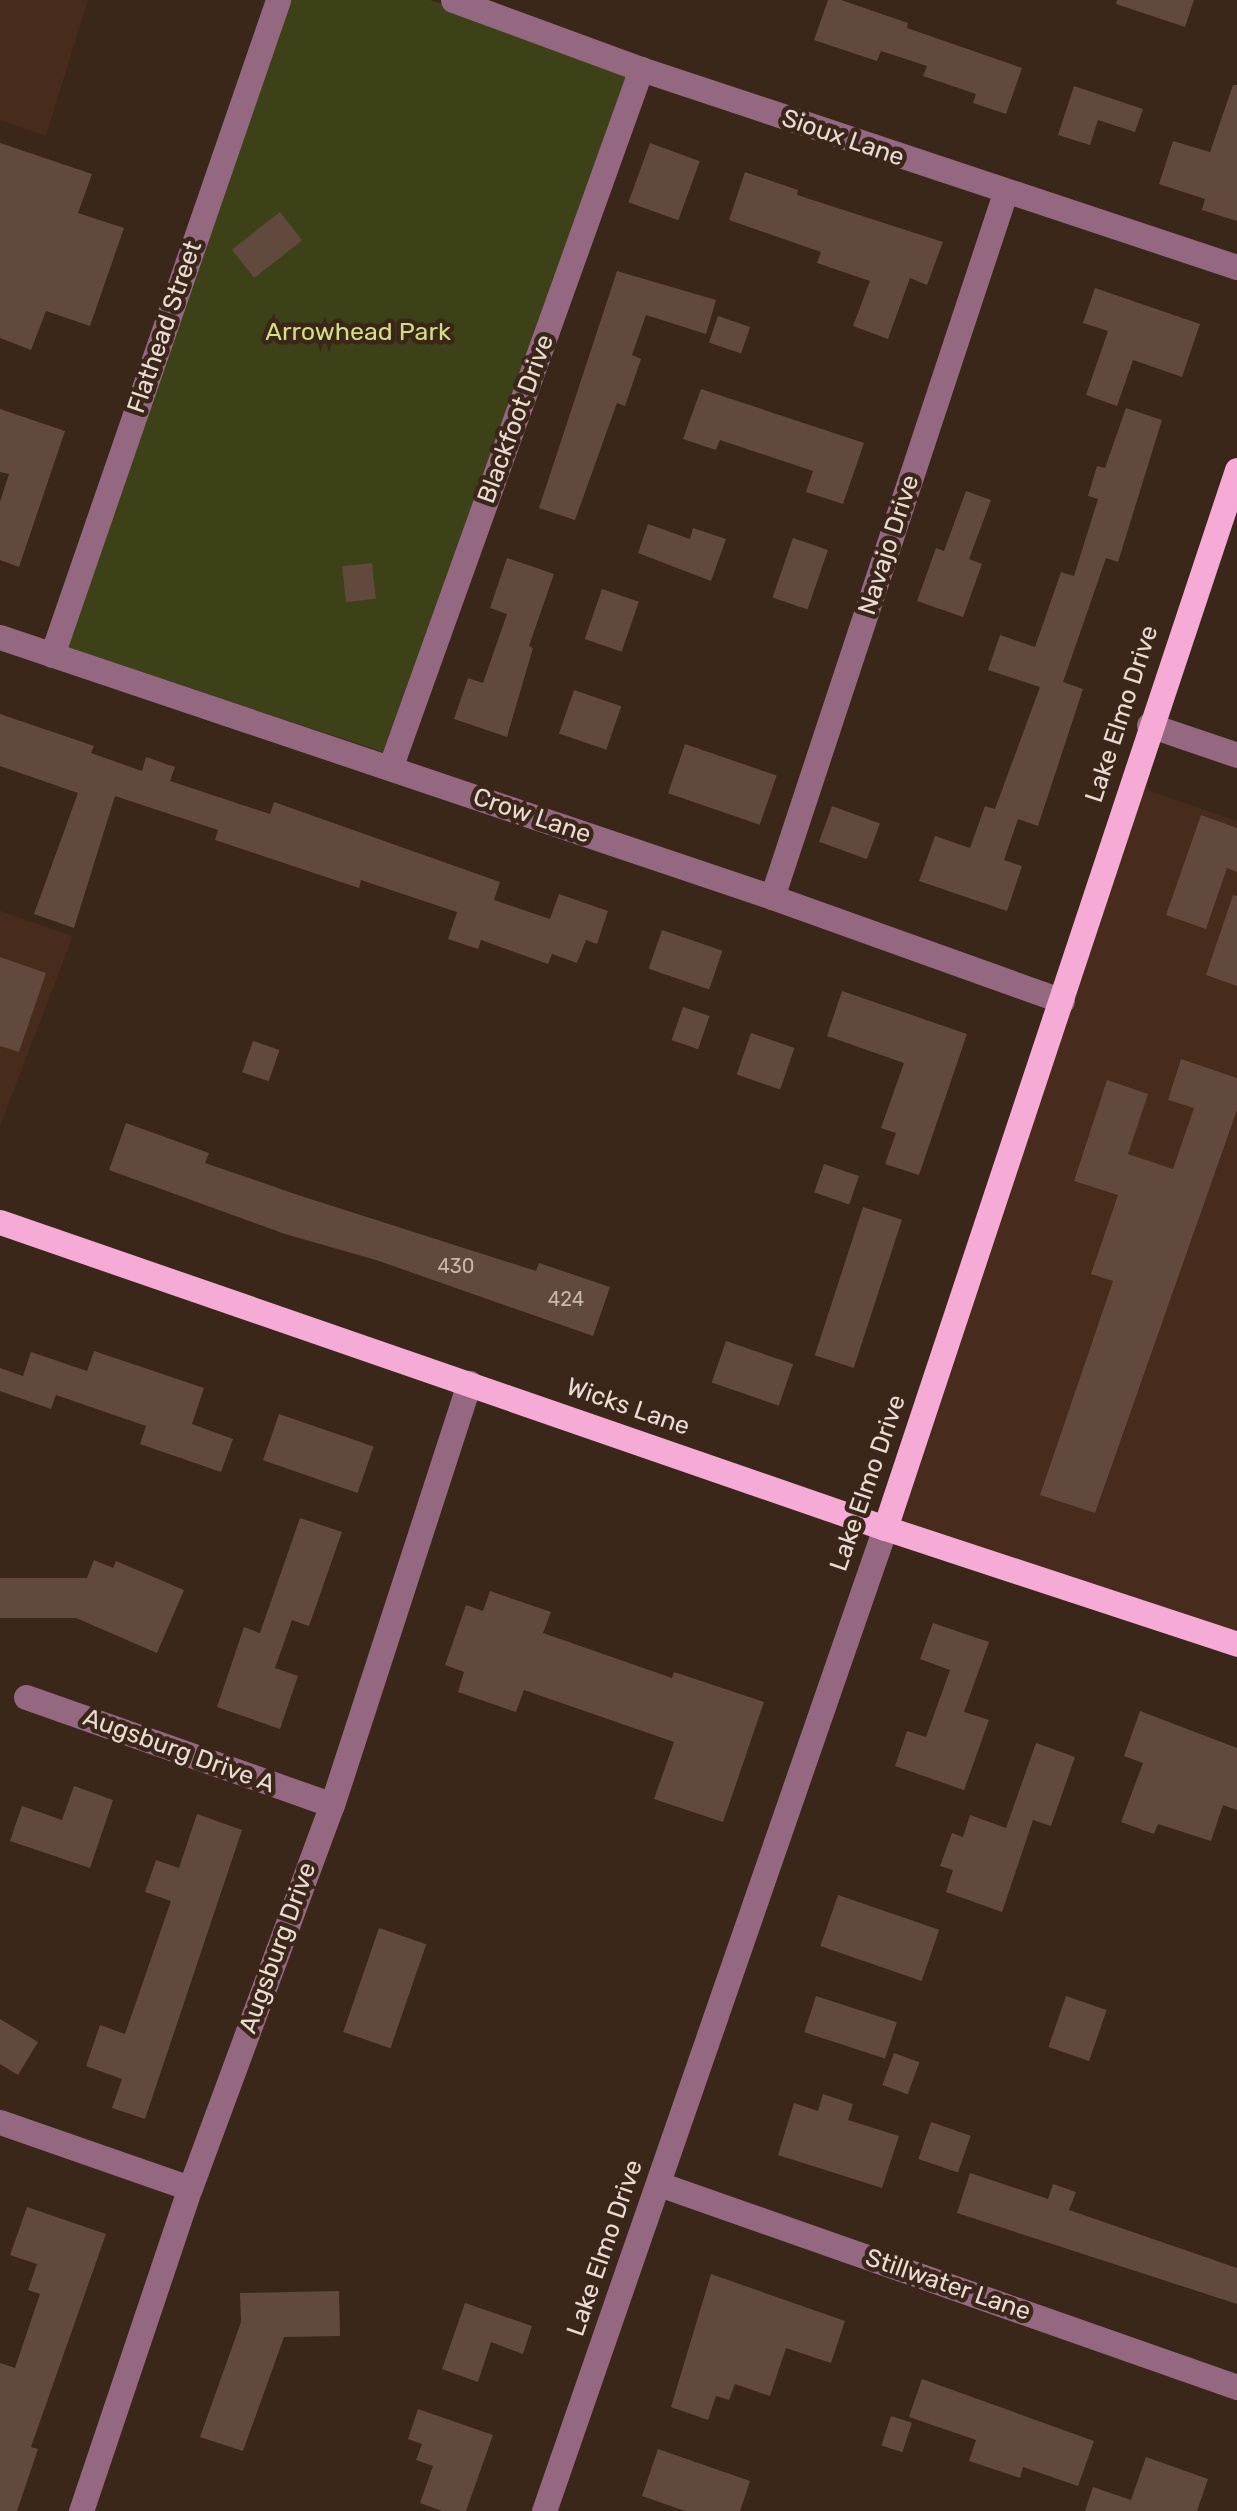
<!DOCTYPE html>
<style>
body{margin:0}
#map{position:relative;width:1237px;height:2511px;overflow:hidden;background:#3b261a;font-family:Rubik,sans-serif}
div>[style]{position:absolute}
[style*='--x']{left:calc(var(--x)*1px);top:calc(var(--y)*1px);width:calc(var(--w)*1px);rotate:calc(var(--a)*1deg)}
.built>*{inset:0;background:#472b1c}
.green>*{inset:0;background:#3d4118}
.building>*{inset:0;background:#61493d;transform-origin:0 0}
.minor>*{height:25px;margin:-12.5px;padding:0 12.5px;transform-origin:12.5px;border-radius:12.5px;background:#956882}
.major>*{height:25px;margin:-12.5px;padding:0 12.5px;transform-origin:12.5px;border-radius:12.5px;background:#f5abd6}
span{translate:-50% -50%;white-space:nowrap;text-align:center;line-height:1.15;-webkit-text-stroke:9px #3b261a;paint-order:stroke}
.number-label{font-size:20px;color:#c8b6ae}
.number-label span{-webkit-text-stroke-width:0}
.street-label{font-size:25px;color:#eadbd4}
.park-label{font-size:25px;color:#d4df7f}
</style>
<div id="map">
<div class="built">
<div style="clip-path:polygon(0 0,88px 0,46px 136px,0 120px)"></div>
<div style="clip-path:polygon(1130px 784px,1237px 821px,1237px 1646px,885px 1528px)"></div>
<div style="clip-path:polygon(0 911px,73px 936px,0 1126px)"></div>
</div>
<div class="green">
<div style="clip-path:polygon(289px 0,430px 0,630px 65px,383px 752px,56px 644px)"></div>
</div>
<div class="building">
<div style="clip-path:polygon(828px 0,841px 0,908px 23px,907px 28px,1022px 68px,1006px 114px,973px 103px,976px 94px,923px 76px,927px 66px,881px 51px,877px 61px,814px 40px)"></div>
<div style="clip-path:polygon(1117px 0,1194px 0,1185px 27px,1116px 4px)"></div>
<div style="clip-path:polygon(1233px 85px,1237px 85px,1237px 221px,1202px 210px,1205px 199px,1159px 184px,1173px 141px,1210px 152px)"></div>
<div style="clip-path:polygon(1074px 86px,1143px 109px,1135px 132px,1098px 120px,1090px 145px,1058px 135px)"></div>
<div style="clip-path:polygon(0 143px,92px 174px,78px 213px,124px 228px,90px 326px,46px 311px,31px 350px,0 338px)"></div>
<div style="left:650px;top:143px;width:53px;height:63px;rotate:20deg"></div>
<div style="clip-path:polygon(745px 172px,798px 190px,797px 195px,943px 242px,927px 285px,910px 278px,888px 339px,853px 326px,870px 281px,817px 263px,821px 252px,729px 220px)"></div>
<div style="left:280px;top:212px;width:36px;height:61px;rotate:52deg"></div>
<div style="clip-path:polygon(617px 271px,716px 300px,706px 334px,646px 315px,632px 355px,641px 359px,625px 406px,617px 403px,575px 520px,539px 508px)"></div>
<div style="clip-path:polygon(1095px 288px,1200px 324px,1182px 377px,1133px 360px,1117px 406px,1086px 395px,1108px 331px,1083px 323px)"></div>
<div style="left:718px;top:316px;width:34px;height:28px;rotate:19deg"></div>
<div style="clip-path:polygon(701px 389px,864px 443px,843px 504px,806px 492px,813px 471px,720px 440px,716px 450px,683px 439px)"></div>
<div style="clip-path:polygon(1126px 408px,1162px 420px,1118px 562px,1106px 558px,1063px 682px,1083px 689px,1038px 826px,1018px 819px,1004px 860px,1022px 866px,1007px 911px,919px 881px,935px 836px,970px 848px,985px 806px,995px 809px,1040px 687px,988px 670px,1000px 635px,1035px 647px,1061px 572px,1074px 576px,1098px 499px,1088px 496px,1097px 466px,1105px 468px)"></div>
<div style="clip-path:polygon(0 409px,65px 431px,19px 567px,0 560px,0 502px,9px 474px,0 472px)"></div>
<div style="clip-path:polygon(966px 491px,991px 500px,969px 559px,982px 564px,963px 617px,917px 601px,936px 548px,944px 551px)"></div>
<div style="clip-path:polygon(648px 524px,690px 539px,693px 528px,726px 539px,711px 581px,638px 553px)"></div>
<div style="left:793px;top:538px;width:37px;height:63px;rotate:19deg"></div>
<div style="clip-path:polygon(507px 558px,554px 574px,529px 646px,533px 648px,507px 737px,454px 719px,468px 678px,483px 683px,507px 614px,490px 608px)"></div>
<div style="left:372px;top:563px;width:36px;height:30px;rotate:84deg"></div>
<div style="left:602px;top:589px;width:39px;height:53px;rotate:19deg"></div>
<div style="left:574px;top:690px;width:50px;height:46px;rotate:19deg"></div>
<div style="clip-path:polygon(0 714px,94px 746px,91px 753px,142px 771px,146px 757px,175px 767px,170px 781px,270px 814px,274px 802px,500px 882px,494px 900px,550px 919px,559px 894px,608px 911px,597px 944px,586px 940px,577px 963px,552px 954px,548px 964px,481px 940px,478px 949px,448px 939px,457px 912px,361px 880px,359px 888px,215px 840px,218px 830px,115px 796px,74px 928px,34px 914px,78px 793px,0 766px)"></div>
<div style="left:685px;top:744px;width:97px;height:52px;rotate:19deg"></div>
<div style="left:832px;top:806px;width:51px;height:38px;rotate:20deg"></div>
<div style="clip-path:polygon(1201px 815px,1237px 828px,1237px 872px,1227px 868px,1206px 929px,1166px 915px)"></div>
<div style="clip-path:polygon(1233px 895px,1237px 896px,1237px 986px,1206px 975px)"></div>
<div style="left:662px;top:930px;width:64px;height:41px;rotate:19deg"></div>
<div style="clip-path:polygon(0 957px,46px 973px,19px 1052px,0 1046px)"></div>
<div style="clip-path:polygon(842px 991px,967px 1034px,919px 1175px,885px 1164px,896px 1133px,881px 1128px,904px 1063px,827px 1036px)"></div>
<div style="left:683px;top:1007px;width:28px;height:35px;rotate:19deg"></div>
<div style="left:751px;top:1033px;width:46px;height:44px;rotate:19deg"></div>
<div style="left:253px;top:1041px;width:28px;height:33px;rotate:19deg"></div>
<div style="clip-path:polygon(1181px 1059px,1237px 1078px,1237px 1110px,1095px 1513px,1040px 1495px,1113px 1281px,1091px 1274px,1118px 1195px,1074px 1181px,1107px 1080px,1148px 1094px,1128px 1154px,1173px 1169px,1194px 1108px,1168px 1100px)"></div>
<div style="clip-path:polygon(126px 1123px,209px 1153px,205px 1163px,298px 1195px,536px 1271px,539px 1263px,610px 1287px,593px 1336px,376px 1260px,285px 1234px,109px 1170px)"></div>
<div style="left:824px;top:1164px;width:37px;height:30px;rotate:19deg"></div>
<div style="left:863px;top:1207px;width:41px;height:156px;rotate:18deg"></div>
<div style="left:726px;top:1341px;width:71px;height:44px;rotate:19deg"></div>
<div style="clip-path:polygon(94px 1351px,204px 1388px,192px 1424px,233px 1439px,221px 1472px,140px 1444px,146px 1426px,56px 1395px,51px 1409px,0 1391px,0 1368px,23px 1376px,31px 1352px,87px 1371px)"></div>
<div style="left:279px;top:1414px;width:100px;height:49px;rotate:19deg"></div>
<div style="clip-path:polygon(300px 1518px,342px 1532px,309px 1626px,292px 1620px,275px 1668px,298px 1676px,280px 1729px,217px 1707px,244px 1627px,260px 1633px)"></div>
<div style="clip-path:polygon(94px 1560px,113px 1568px,116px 1561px,184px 1590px,157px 1653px,76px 1618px,0 1618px,0 1578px,87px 1578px)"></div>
<div style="clip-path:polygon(490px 1591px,551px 1612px,543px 1633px,672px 1678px,674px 1672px,764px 1702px,723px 1822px,654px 1799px,674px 1742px,524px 1690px,516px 1712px,458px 1692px,464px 1672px,445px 1665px,466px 1605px,483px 1611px)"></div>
<div style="clip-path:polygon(933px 1623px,989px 1642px,964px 1712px,989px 1720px,964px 1790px,895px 1766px,907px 1731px,926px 1737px,950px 1670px,920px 1659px)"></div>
<div style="clip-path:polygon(1140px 1711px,1237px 1748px,1237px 1810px,1223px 1805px,1211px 1841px,1158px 1824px,1154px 1834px,1121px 1822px,1143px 1763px,1124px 1756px)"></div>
<div style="clip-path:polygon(1036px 1743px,1075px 1757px,1051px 1826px,1033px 1820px,1002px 1912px,946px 1892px,953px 1870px,940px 1866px,952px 1833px,963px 1837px,970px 1815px,1006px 1828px)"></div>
<div style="clip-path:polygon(74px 1786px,113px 1800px,90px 1868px,10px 1841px,22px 1806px,62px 1820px)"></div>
<div style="clip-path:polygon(197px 1814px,242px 1830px,145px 2119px,112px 2108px,122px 2079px,86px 2066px,100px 2025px,125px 2034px,171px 1901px,145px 1892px,156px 1860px,179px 1868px)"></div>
<div style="left:838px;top:1895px;width:107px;height:54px;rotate:19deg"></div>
<div style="left:379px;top:1928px;width:50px;height:110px;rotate:19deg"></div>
<div style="left:816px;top:1996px;width:85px;height:38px;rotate:18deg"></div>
<div style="left:1066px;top:1996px;width:43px;height:54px;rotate:19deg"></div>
<div style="clip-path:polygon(0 2019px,38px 2042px,18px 2075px,0 2064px)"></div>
<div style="left:894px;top:2053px;width:27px;height:34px;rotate:20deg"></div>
<div style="clip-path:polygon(823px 2094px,853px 2104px,848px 2120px,899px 2136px,882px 2188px,778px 2155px,794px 2103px,818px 2111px)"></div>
<div style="left:931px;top:2122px;width:42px;height:39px;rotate:19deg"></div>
<div style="clip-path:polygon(970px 2173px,1048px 2199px,1053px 2184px,1076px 2192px,1069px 2210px,1237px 2268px,1237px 2304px,957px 2213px)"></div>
<div style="clip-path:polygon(27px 2207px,106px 2234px,31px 2447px,38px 2449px,17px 2511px,0 2511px,0 2363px,15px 2368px,40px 2294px,28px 2290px,37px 2264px,10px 2255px)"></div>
<div style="clip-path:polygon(711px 2274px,845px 2321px,831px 2363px,786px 2348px,770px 2396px,735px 2384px,729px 2400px,716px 2396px,708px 2420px,671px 2407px)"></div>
<div style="clip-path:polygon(339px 2291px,340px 2336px,284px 2337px,243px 2451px,200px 2437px,241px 2322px,240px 2293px)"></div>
<div style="clip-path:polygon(465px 2303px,532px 2326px,523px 2354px,491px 2342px,478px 2382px,442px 2369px)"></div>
<div style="clip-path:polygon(922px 2379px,1094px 2441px,1078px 2486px,1023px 2467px,1020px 2478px,969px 2461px,976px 2440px,909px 2417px)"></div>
<div style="clip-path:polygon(418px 2409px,493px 2435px,466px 2511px,442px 2511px,420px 2503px,433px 2466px,416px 2460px,422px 2444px,408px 2439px)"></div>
<div style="left:891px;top:2416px;width:22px;height:31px;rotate:18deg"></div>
<div style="clip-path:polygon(658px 2449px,750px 2481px,740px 2511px,685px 2511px,642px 2496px)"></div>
<div style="clip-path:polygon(1146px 2457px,1208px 2479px,1197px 2511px,1085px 2511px,1093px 2487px,1131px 2500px)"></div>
</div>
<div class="minor">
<div style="--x:453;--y:0;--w:200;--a:20.2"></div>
<div style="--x:641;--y:69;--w:628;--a:18.38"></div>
<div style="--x:0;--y:637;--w:815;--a:18.61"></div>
<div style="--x:772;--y:897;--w:308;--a:19.7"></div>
<div style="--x:52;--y:655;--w:693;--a:-70.96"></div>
<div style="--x:1149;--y:725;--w:93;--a:18.8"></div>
<div style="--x:390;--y:768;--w:743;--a:-70.25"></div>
<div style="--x:772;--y:897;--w:742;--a:-71.69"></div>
<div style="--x:26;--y:1697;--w:324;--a:19.4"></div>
<div style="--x:0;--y:2122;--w:201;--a:19.2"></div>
<div style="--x:659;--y:2184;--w:613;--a:19.35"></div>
<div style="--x:81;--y:2511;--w:341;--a:-71.4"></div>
<div style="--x:190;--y:2188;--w:408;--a:-69.7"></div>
<div style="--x:332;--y:1805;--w:444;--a:-72"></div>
<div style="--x:544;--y:2511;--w:1040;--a:-70.87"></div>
</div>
<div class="major">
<div style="--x:0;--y:1222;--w:936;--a:19.07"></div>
<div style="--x:885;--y:1528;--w:371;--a:18.2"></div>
<div style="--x:885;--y:1528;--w:1115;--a:-71.6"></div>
</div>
<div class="number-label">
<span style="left:456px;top:1266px">430</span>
<span style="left:566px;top:1299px">424</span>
</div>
<div class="street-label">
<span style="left:843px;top:138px;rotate:19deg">Sioux Lane</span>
<span style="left:165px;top:327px;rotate:-71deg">Flathead Street</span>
<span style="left:516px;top:419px;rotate:-70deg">Blackfoot Drive</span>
<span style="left:889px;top:545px;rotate:-72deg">Navajo Drive</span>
<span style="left:1122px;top:714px;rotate:-72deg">Lake Elmo Drive</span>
<span style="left:532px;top:816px;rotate:19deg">Crow Lane</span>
<span style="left:628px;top:1407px;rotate:19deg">Wicks Lane</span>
<span style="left:868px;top:1483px;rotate:-71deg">Lake Elmo Drive</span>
<span style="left:179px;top:1751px;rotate:20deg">Augsburg Drive A</span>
<span style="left:278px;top:1948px;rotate:-70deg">Augsburg Drive</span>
<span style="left:605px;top:2248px;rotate:-71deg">Lake Elmo Drive</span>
<span style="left:948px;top:2285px;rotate:19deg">Stillwater Lane</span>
</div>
<div class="park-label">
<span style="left:358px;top:332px">Arrowhead Park</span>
</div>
</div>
